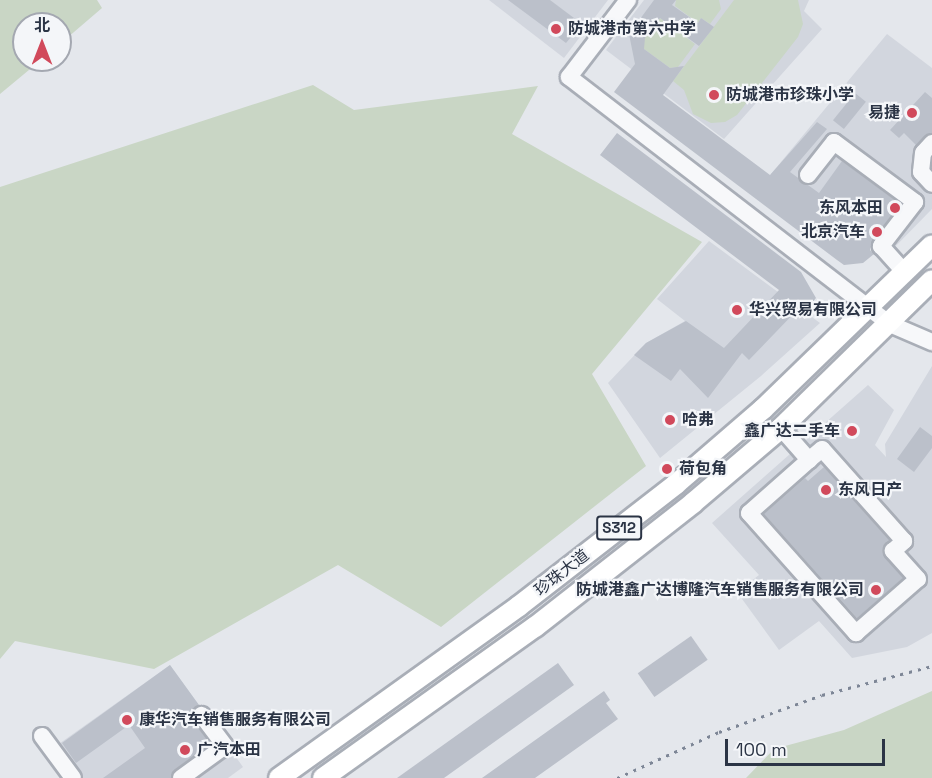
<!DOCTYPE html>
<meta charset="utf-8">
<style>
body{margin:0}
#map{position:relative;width:932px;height:778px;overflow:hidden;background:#e4e7ec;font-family:"Space Grotesk","Noto Sans SC",sans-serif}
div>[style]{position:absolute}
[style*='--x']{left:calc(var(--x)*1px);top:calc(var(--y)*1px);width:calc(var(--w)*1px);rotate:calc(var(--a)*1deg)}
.built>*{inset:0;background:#d2d6de}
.green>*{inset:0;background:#c9d6c5}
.building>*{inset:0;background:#bbc0ca;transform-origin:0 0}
.roads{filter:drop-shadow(2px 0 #a9aeb7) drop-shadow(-2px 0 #a9aeb7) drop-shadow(0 2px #a9aeb7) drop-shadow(0 -2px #a9aeb7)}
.minor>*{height:16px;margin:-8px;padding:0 8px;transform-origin:8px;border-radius:8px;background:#f7f8fa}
.major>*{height:20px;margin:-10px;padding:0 10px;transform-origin:10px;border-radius:10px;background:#fff}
.rail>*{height:3px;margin-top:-1.5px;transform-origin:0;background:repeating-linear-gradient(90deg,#7d8696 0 3px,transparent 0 9px)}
.dots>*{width:16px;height:16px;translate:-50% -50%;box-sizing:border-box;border:3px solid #f4f6f9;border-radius:50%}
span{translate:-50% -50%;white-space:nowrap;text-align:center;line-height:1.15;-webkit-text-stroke:4.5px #f4f6f9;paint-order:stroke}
.shield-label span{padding:2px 4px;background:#f4f6f9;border:2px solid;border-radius:4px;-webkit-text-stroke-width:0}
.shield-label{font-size:15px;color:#2b3445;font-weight:700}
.poi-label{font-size:16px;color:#2b3445;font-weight:700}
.left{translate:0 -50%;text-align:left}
.right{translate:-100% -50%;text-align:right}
.street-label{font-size:16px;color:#2b3445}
.north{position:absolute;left:12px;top:12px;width:60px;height:60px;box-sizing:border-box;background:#f4f6f9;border:2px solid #a4a8b1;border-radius:50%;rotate:0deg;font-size:16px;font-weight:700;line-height:24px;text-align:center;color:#2b3445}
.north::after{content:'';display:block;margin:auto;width:21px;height:27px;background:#d1495b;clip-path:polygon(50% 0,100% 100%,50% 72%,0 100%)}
.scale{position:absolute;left:725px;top:739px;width:160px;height:27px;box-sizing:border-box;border:3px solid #2b3445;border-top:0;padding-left:8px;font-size:18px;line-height:21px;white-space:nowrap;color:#2b3445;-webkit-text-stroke:4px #f4f6f9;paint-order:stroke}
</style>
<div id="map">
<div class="built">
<div style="clip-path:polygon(489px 0,608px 0,564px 58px)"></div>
<div style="clip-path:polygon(644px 0,809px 0,804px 11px,822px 29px,724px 139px,606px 50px)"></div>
<div style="clip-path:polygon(887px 34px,932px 68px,932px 209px,884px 258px,771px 174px)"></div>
<div style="clip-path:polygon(709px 241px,820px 323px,761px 376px,660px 458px,608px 383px,646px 343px,685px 321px,657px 299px)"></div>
<div style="clip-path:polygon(932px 366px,932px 633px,907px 647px,852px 658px,819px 621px,779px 650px,737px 592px,759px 575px,712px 523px,868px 385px,894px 410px,875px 445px,886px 457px,885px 444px)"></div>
<div style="clip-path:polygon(170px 665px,243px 767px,228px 778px,79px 778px,56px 746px)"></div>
</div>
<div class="green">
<div style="clip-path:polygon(0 0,97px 0,102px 8px,60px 44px,60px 24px,24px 24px,24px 60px,41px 60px,0 94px)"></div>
<div style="clip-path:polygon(676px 0,719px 0,721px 9px,710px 24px,701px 18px,698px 23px,675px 6px)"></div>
<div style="clip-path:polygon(734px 0,798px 0,803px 24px,798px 37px,737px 115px,725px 122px,711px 123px,693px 114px,684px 90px,673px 81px)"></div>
<div style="clip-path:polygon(660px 18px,695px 44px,678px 67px,670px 68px,644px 49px,642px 41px)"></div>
<div style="clip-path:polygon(313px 85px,354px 110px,538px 86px,512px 134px,702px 242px,592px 374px,646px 466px,441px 627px,338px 565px,154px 669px,15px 641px,0 659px,0 187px)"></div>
<div style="clip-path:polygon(932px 691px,932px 778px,746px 778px,774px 749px,844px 730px)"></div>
</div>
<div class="building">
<div style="clip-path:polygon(508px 0,550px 0,582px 24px,566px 43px)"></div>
<div style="clip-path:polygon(654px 0,676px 0,672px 5px,698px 23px,701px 18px,714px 27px,699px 46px,660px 18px,645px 38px,644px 49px,670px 68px,684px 66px,663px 95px,770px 175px,817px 122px,827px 129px,790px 172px,819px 193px,842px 161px,900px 204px,873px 240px,870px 250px,874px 254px,863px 263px,844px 265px,837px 260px,614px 92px,635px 64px,629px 34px)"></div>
<div style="clip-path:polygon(925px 92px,932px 98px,932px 133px,916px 145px,904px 133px,899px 138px,890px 130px)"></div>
<div style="left:855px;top:93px;width:14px;height:35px;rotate:39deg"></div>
<div style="clip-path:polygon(617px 133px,801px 272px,816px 298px,806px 310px,801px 306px,749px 360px,742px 353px,708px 398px,680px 369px,671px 381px,634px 355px,646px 343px,686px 321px,724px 348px,779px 290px,600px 155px)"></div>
<div style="clip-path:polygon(920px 427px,932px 436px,932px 448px,914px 472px,897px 459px)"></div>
<div style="clip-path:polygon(824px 467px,889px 540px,883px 554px,903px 578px,857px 618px,764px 514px,805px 478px,808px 481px)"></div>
<div style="left:691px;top:636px;width:29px;height:65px;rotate:55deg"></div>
<div style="clip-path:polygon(558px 663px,574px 685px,444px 778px,397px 778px)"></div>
<div style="clip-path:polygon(170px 665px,199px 705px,192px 717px,210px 744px,175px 770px,171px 778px,103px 778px,145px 748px,129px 725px,76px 763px,62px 743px)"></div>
<div style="clip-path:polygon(604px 691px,610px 700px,606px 703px,618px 719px,535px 778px,482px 778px)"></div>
</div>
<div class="roads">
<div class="minor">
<div style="--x:628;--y:0;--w:97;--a:127.5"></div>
<div style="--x:569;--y:77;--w:405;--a:37.6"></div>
<div style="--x:890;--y:324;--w:46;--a:23.2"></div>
<div style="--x:932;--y:143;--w:13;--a:132"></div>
<div style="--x:923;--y:153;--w:19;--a:96"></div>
<div style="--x:921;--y:172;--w:16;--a:47"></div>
<div style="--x:808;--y:175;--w:42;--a:-51.8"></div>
<div style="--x:834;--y:142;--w:101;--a:36.5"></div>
<div style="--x:915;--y:202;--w:56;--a:127.7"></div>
<div style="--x:881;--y:246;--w:36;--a:48"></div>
<div style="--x:781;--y:428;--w:43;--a:48.8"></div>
<div style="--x:809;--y:460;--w:80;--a:138.5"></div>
<div style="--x:749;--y:513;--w:161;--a:48.3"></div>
<div style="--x:856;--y:633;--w:82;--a:-41.1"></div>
<div style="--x:918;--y:579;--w:38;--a:-132"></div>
<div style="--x:893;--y:551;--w:15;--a:-42"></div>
<div style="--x:904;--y:541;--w:123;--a:-131.7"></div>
<div style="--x:822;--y:449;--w:17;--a:140"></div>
<div style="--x:42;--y:736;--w:52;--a:53.6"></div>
<div style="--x:181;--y:778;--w:54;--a:-36"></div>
<div style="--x:225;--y:746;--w:39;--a:-127"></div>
</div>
<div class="major">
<div style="--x:279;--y:778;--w:295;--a:-35.6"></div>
<div style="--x:519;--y:606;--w:199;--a:-37.8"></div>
<div style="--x:676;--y:484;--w:115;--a:-40.8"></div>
<div style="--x:763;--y:409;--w:235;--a:-44.1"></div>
<div style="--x:323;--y:778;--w:260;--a:-35.5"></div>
<div style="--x:535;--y:627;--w:201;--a:-38.1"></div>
<div style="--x:693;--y:503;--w:116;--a:-40.4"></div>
<div style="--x:781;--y:428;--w:211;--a:-44.4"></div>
</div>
</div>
<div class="rail">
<div style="--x:617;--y:778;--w:112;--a:-24.3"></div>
<div style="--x:719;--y:732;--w:109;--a:-19.8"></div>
<div style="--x:822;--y:695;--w:114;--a:-14.8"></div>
</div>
<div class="dots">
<div style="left:556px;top:29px;background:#d1495b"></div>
<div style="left:714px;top:95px;background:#d1495b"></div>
<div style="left:912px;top:113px;background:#d1495b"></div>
<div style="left:895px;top:208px;background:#d1495b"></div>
<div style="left:877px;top:232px;background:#d1495b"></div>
<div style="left:737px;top:310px;background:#d1495b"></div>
<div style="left:670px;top:420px;background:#d1495b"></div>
<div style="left:852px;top:431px;background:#d1495b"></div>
<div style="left:667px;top:469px;background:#d1495b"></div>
<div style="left:826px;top:490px;background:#d1495b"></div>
<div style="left:876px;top:590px;background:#d1495b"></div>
<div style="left:127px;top:720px;background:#d1495b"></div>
<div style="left:185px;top:750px;background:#d1495b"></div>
</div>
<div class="shield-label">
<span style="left:619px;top:528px">S312</span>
</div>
<div class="poi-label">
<span class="left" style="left:568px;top:29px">防城港市第六中学</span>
<span class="left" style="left:726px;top:95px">防城港市珍珠小学</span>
<span class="right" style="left:900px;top:113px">易捷</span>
<span class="right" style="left:883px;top:208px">东风本田</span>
<span class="right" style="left:865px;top:232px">北京汽车</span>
<span class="left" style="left:749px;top:310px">华兴贸易有限公司</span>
<span class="left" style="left:682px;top:420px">哈弗</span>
<span class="right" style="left:840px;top:431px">鑫广达二手车</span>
<span class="left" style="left:679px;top:469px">荷包角</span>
<span class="left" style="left:838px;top:490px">东风日产</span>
<span class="right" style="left:864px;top:590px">防城港鑫广达博隆汽车销售服务有限公司</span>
<span class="left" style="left:139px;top:720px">康华汽车销售服务有限公司</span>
<span class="left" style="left:197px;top:750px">广汽本田</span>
</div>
<div class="street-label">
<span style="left:562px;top:573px;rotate:-38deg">珍珠大道</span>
</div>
<div class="north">北</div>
<div class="scale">100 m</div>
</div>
